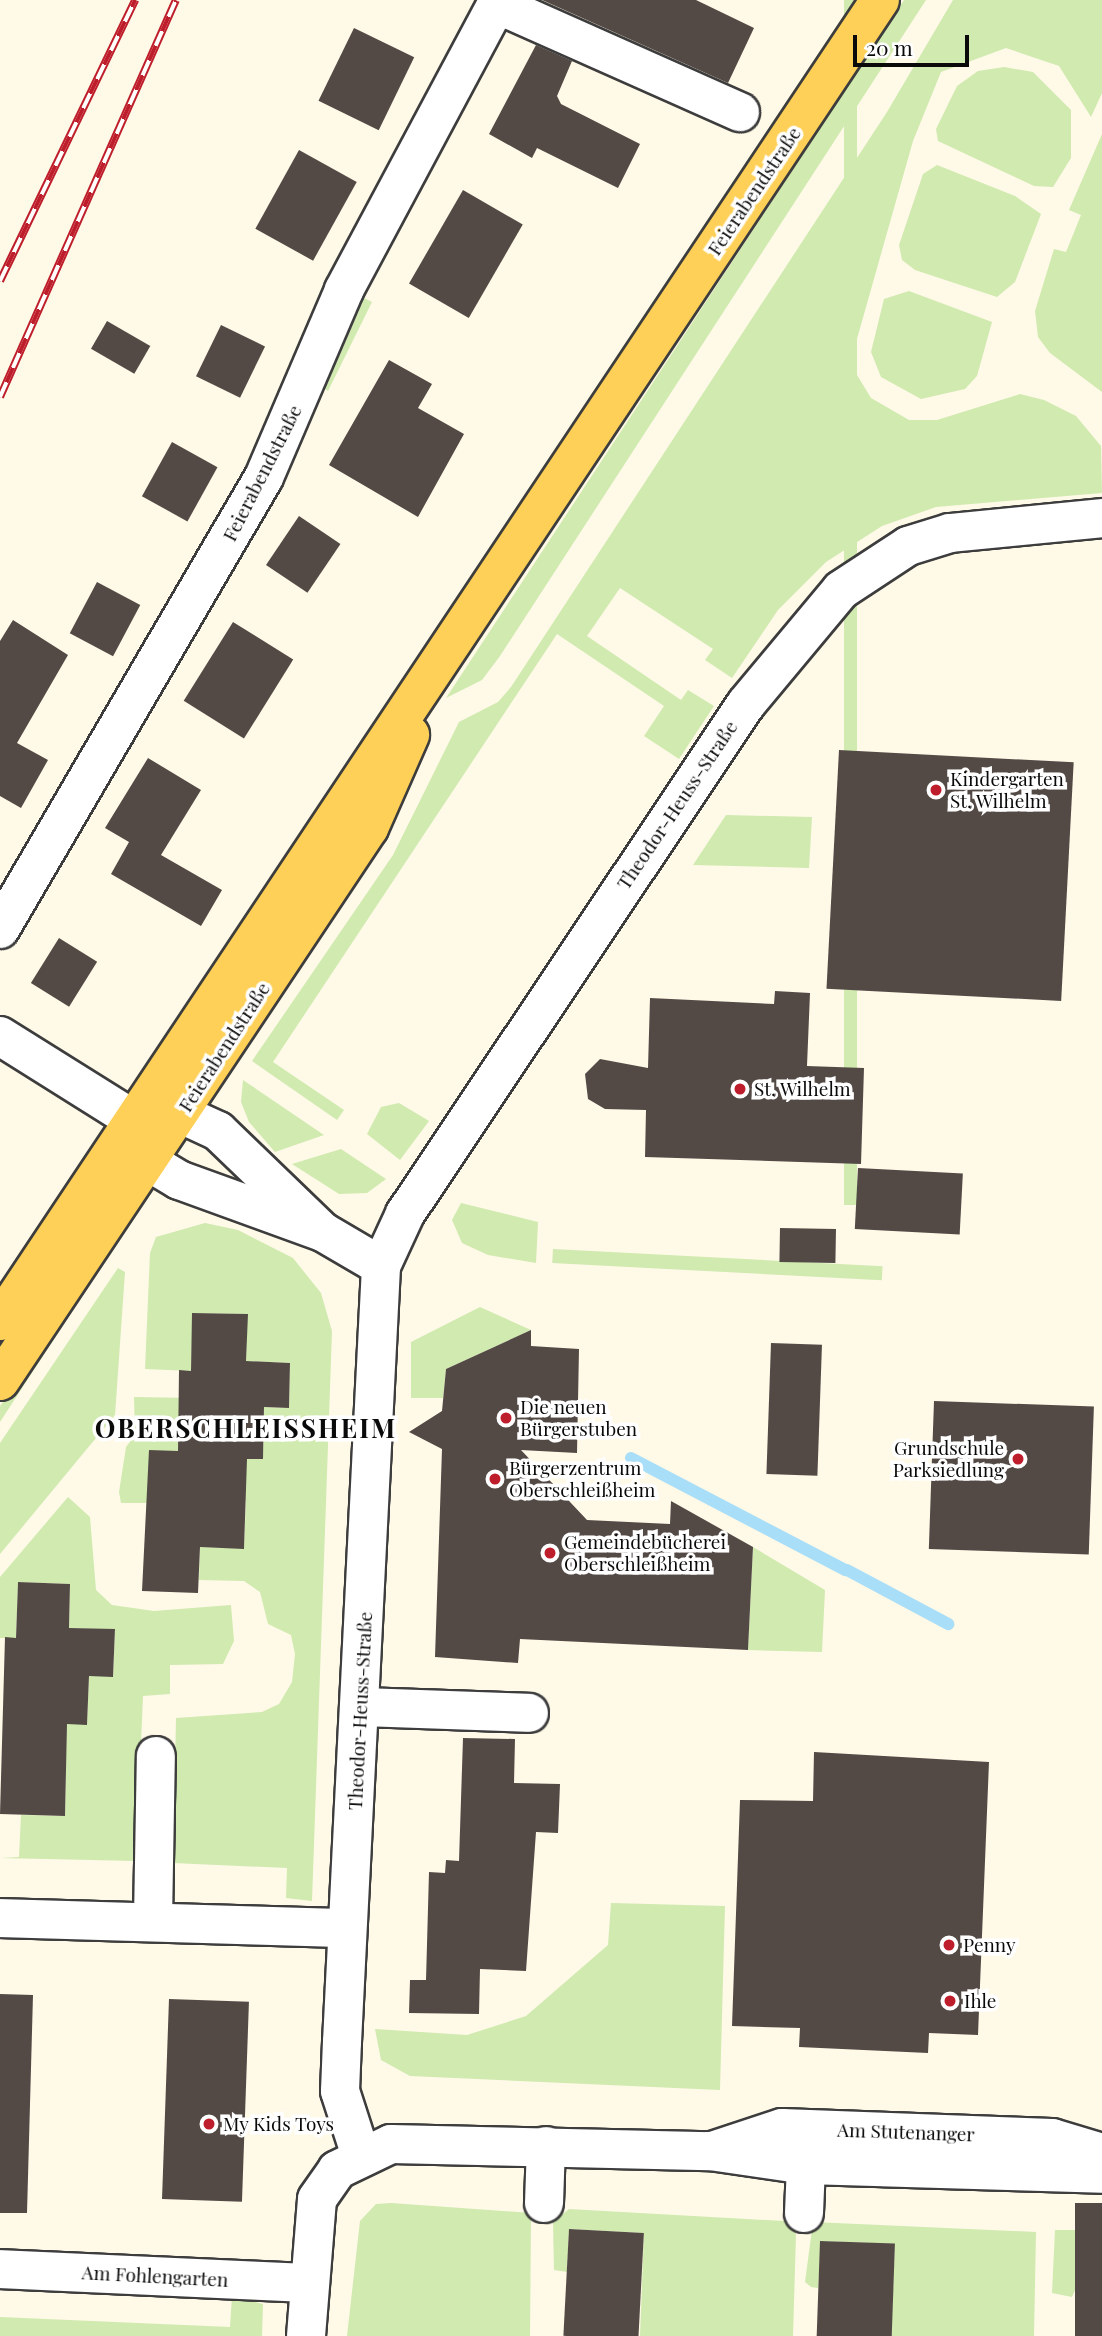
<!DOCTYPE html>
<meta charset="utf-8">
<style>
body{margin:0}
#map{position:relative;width:1102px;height:2336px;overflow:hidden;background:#fff9e7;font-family:"Playfair Display",serif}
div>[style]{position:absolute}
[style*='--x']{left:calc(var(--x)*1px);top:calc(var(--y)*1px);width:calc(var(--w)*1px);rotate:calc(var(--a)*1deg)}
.green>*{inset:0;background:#d0eab0;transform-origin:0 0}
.stream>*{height:12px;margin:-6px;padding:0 6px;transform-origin:6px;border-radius:6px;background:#a9def8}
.building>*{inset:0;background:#534a46;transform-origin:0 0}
.roads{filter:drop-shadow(2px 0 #3d3d3d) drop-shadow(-2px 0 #3d3d3d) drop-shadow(0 2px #3d3d3d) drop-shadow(0 -2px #3d3d3d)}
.minor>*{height:38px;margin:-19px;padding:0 19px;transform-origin:19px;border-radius:19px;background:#fff}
.major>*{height:38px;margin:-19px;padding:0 19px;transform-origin:19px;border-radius:19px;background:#fed057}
.rail>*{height:8px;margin-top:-4px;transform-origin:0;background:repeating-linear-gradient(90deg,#fff 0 16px,#be1e2b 0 32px);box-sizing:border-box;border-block:2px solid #be1e2b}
.dots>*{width:19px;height:19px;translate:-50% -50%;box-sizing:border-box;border:4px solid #fff;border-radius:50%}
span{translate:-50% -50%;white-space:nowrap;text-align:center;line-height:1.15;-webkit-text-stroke:7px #fff;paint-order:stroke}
.street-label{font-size:19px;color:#0a0a0a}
.poi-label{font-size:19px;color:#0a0a0a}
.left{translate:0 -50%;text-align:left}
.right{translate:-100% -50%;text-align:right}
.district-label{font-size:26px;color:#0a0a0a;font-weight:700;letter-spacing:2px}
.scale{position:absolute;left:853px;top:35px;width:116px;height:32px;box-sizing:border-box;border:4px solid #0a0a0a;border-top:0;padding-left:9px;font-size:21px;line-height:24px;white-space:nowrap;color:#0a0a0a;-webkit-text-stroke:5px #fff;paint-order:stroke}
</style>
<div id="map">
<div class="green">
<div style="left:844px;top:0;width:13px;height:1205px"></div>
<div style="clip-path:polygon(904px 0,926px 0,500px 656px,482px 680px,446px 698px)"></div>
<div style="clip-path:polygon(953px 0,1102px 0,1102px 93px,1091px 117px,1059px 66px,1006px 48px,941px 72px,913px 141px,853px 353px,854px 370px,871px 398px,909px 420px,937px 420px,1020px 394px,1044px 400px,1076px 416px,1101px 446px,1102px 493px,936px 507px,882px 526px,826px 562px,778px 610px,732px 678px,705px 660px,713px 649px,620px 588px,587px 636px,681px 700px,688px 690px,714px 706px,679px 759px,644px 736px,664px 706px,557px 634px,273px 1062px,344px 1110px,337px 1120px,252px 1061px,393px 855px,459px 722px,498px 702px,511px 687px,887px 112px)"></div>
<div style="clip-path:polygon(1004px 67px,1033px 72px,1071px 110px,1071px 158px,1053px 187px,1034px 186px,938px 141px,936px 129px,957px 86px,978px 71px)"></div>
<div style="clip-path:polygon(1102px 134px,1102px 392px,1050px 353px,1038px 337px,1035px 311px,1054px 249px,1066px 252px,1081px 215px,1069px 210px)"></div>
<div style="clip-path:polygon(937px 165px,1015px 196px,1041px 214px,1015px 282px,997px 297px,915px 270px,902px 260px,899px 245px,923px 174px)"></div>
<div style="clip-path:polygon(909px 291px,992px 322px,977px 376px,965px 389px,921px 399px,881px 377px,871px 352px,884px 299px)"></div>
<div style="clip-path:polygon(364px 298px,372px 302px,328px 391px,325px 389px)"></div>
<div style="clip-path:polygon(726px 815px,812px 817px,809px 868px,693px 865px)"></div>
<div style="clip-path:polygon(243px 1080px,324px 1135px,275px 1152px,249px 1122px,241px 1102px)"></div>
<div style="clip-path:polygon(399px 1103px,429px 1121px,400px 1160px,367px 1134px,381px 1107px)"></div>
<div style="clip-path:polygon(341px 1149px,386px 1179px,367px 1193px,339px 1194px,292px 1164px)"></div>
<div style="clip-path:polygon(461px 1203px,538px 1222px,536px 1263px,488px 1255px,462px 1243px,452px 1220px)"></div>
<div style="clip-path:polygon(205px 1223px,238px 1230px,293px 1258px,321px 1293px,332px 1331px,312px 1901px,286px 1898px,287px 1868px,173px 1863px,176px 1718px,262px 1712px,279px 1704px,292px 1682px,295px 1654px,291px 1635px,268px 1624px,260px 1592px,244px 1581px,199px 1580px,200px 1547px,244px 1548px,246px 1502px,226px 1458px,263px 1459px,264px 1407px,289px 1408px,290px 1363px,246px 1361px,247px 1314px,193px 1313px,191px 1371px,145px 1369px,150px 1253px,156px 1237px)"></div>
<div style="left:553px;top:1249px;width:330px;height:14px;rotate:3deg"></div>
<div style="clip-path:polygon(104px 1260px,99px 1270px,0 1422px,0 1406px)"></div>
<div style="clip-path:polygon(118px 1268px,125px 1272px,115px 1415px,0 1554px,0 1443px)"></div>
<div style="clip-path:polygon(480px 1307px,531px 1330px,446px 1369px,443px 1398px,411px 1398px,411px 1342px)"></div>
<div style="clip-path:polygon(134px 1397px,192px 1398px,191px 1452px,148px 1503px,121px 1503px,119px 1492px,126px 1447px,135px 1435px)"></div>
<div style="clip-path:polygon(68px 1497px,90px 1517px,96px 1590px,112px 1605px,154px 1611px,231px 1605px,234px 1641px,223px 1664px,170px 1665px,170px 1694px,143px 1696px,136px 1861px,0 1858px,19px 1857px,21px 1815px,65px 1816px,66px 1770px,47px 1723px,87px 1724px,89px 1676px,113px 1676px,115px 1630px,69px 1628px,70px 1584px,18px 1582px,16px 1638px,0 1638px,0 1577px)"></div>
<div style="clip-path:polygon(753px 1547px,825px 1590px,822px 1652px,748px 1650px)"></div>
<div style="clip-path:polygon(611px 1903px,725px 1906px,720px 2090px,410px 2076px,381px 2060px,375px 2029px,467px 2035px,526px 2016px,608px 1945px)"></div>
<div style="clip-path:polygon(391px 2203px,531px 2213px,530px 2336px,347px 2336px,360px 2221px,376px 2204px)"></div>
<div style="clip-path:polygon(569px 2209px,784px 2221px,796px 2234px,793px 2336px,640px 2336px,644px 2233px,569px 2229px,567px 2272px,554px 2270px,553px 2222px)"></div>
<div style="clip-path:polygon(813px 2222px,1036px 2232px,1034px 2336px,891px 2336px,895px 2244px,821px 2241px,818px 2288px,811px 2287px,805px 2282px)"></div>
<div style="clip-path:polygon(1055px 2230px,1102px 2230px,1072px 2297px,1052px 2293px)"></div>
<div style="clip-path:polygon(232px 2296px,263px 2304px,262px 2336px,0 2336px,0 2317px,230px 2327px)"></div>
</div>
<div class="stream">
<div style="--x:631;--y:1458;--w:242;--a:27.6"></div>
<div style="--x:847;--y:1570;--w:115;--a:28.1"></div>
</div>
<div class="building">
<div style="clip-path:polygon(542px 0,696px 0,754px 28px,728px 83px)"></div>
<div style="left:354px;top:28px;width:67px;height:81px;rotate:26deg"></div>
<div style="clip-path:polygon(536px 45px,572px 61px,557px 96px,561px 104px,640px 144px,618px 188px,537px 148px,532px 158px,489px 134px)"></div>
<div style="left:299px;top:150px;width:66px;height:90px;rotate:29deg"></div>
<div style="left:463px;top:190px;width:69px;height:108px;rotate:30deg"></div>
<div style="left:107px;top:321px;width:50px;height:32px;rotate:30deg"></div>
<div style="left:221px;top:325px;width:49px;height:57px;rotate:26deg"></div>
<div style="clip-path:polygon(389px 360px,432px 384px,418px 408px,464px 434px,418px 517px,329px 465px)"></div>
<div style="left:172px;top:442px;width:52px;height:62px;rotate:29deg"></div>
<div style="left:299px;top:516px;width:50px;height:59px;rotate:34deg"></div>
<div style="left:97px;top:582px;width:49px;height:58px;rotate:28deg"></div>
<div style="clip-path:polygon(13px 620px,68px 655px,17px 743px,48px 760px,21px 808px,0 796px,0 641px)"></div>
<div style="left:233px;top:622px;width:71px;height:93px;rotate:32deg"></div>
<div style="left:839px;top:750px;width:235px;height:239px;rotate:3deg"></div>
<div style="clip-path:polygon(148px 758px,201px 790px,161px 855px,222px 890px,201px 926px,111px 874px,129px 842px,105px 828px)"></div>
<div style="left:59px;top:938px;width:45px;height:53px;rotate:32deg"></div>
<div style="clip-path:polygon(775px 991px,810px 993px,807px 1066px,864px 1068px,861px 1164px,645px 1157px,646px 1110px,605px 1109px,588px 1099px,585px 1074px,600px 1059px,648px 1068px,650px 998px,774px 1004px)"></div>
<div style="left:858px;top:1168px;width:105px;height:61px;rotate:3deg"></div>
<div style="left:780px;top:1228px;width:56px;height:34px;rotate:1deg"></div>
<div style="clip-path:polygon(192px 1313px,248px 1314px,246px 1361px,290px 1363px,289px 1408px,264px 1407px,263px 1459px,247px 1459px,244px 1549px,200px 1547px,198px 1593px,142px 1591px,149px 1450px,178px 1451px,179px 1370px,191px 1371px)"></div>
<div style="clip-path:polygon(531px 1330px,531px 1346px,579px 1349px,577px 1453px,521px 1450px,587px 1520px,670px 1524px,671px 1501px,753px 1547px,748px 1650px,520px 1639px,518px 1663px,435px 1657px,442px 1449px,409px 1432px,442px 1411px,446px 1369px)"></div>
<div style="left:771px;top:1343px;width:51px;height:131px;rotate:2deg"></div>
<div style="left:934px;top:1401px;width:160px;height:148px;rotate:2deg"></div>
<div style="clip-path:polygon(18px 1582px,70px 1584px,69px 1628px,115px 1629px,113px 1677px,89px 1676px,87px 1725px,67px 1724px,65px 1816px,0 1814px,5px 1637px,16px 1638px)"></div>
<div style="clip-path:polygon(463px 1738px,515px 1739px,514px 1783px,560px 1784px,558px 1833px,536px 1832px,526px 1971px,480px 1969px,479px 2014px,409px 2013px,410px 1980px,426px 1980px,429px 1872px,445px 1873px,446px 1860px,459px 1861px)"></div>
<div style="clip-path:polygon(814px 1752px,989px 1762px,978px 2035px,929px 2033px,928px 2053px,799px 2047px,800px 2028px,732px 2026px,740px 1800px,813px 1801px)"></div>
<div style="clip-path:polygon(0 1994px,33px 1995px,27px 2213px,0 2213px)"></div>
<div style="left:169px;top:1999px;width:80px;height:200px;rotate:2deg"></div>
<div style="left:1075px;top:2203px;width:27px;height:133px"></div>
<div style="left:569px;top:2229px;width:75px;height:107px;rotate:3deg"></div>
<div style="left:820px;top:2241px;width:75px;height:95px;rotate:2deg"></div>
</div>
<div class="roads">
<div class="minor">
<div style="--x:497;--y:4;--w:266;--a:24"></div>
<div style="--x:0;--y:929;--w:523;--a:-59.71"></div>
<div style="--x:264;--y:477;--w:203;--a:-66.8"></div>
<div style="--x:344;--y:290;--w:329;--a:-61.9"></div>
<div style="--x:0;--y:1036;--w:158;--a:32.1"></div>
<div style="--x:147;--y:1118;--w:34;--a:-7"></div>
<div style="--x:181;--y:1114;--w:41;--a:24.7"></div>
<div style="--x:218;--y:1131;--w:144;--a:43.9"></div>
<div style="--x:137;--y:1128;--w:36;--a:71"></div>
<div style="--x:149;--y:1162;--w:35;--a:31"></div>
<div style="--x:179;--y:1180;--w:153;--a:19.9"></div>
<div style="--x:323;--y:1232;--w:67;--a:30.4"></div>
<div style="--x:360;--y:1707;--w:169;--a:2"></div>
<div style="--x:0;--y:1918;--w:347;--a:1.7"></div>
<div style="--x:153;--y:1920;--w:164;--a:-89"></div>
<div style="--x:712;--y:2151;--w:74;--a:-18.2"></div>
<div style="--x:782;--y:2128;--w:270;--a:2.1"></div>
<div style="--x:1052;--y:2138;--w:52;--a:16.7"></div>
<div style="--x:360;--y:2153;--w:65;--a:-107.9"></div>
<div style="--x:340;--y:2091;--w:49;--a:-87.7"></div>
<div style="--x:342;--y:2042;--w:777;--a:-87.12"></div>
<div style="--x:381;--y:1266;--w:57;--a:-65.2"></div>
<div style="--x:405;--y:1214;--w:613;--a:-56.23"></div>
<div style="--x:746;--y:704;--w:148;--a:-50.2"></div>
<div style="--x:841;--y:590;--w:80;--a:-33.3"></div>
<div style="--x:908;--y:546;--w:44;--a:-17.2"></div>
<div style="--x:950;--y:533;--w:153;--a:-5.6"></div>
<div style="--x:544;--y:2203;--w:57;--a:-88"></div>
<div style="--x:804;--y:2213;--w:48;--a:-87.6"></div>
<div style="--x:0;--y:2269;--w:310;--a:2.6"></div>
<div style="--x:306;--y:2336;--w:137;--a:-85.4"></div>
<div style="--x:317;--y:2199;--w:35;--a:-55"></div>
<div style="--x:337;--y:2170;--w:60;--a:-25.7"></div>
<div style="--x:391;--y:2144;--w:319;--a:1.3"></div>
<div style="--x:710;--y:2151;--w:97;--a:8.3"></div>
<div style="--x:806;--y:2165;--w:296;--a:1.7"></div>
</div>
<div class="major">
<div style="--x:0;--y:1321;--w:1587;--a:-56.33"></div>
<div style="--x:0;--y:1381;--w:665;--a:-56.29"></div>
<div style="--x:369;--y:828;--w:102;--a:-66.2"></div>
</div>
</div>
<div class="rail">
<div style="--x:0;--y:281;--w:312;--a:-64.3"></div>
<div style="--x:0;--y:397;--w:434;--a:-66.1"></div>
</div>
<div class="dots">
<div style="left:936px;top:790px;background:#be1e2b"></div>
<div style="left:740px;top:1089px;background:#be1e2b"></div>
<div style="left:506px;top:1418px;background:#be1e2b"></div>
<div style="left:1018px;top:1459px;background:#be1e2b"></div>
<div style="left:495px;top:1479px;background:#be1e2b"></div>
<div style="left:550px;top:1553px;background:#be1e2b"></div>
<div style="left:949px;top:1945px;background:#be1e2b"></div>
<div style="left:950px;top:2001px;background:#be1e2b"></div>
<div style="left:209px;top:2124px;background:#be1e2b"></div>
</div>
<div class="street-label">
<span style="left:754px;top:191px;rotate:-56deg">Feierabendstraße</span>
<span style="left:262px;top:473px;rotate:-63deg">Feierabendstraße</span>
<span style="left:677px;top:805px;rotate:-56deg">Theodor-Heuss-Straße</span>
<span style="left:224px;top:1047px;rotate:-57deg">Feierabendstraße</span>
<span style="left:360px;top:1711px;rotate:-87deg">Theodor-Heuss-Straße</span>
<span style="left:906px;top:2132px;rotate:2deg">Am Stutenanger</span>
<span style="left:155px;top:2276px;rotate:3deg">Am Fohlengarten</span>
</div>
<div class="poi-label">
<span class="left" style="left:950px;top:790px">Kindergarten<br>St. Wilhelm</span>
<span class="left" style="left:754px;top:1089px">St. Wilhelm</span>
<span class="left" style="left:520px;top:1418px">Die neuen<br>Bürgerstuben</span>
<span class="right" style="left:1004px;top:1459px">Grundschule<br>Parksiedlung</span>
<span class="left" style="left:509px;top:1479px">Bürgerzentrum<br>Oberschleißheim</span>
<span class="left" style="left:564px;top:1553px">Gemeindebücherei<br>Oberschleißheim</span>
<span class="left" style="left:963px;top:1945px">Penny</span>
<span class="left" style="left:964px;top:2001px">Ihle</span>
<span class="left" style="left:223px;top:2124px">My Kids Toys</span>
</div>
<div class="district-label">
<span style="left:246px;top:1428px">OBERSCHLEISSHEIM</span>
</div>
<div class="scale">20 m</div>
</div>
